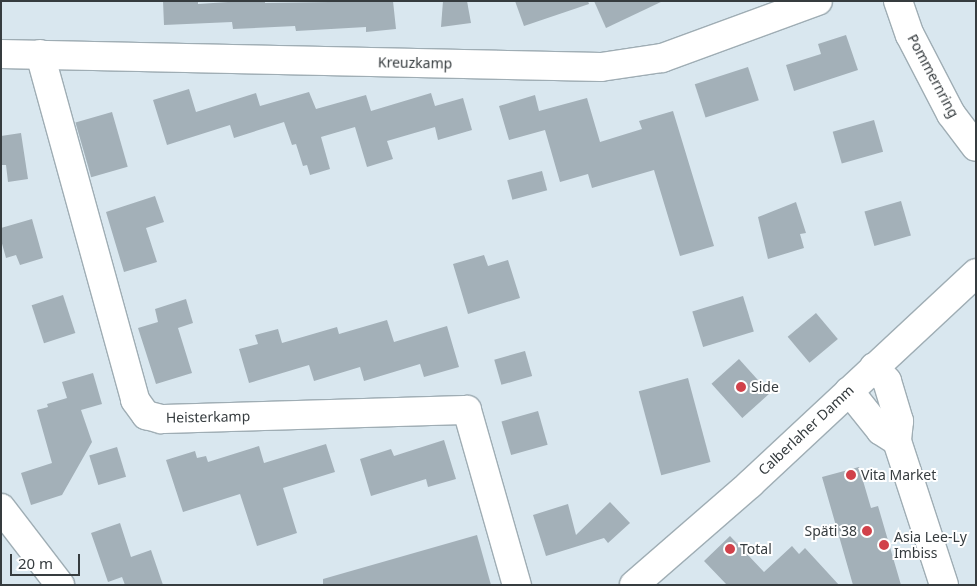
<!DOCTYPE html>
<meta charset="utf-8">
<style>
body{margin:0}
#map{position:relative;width:977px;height:586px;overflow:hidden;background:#d9e7ef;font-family:"Noto Sans",sans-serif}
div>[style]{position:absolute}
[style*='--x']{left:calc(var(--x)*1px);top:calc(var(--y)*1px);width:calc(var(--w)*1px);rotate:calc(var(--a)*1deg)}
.building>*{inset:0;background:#a3b0b8;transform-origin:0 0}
.roads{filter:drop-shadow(1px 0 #9fadb4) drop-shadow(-1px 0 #9fadb4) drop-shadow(0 1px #9fadb4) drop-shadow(0 -1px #9fadb4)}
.minor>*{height:28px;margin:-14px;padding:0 14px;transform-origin:14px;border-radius:14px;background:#fff}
.dots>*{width:14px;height:14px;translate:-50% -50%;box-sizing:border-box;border:2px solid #fff;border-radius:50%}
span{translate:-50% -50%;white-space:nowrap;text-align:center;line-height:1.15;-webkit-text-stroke:4px #fff;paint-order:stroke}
.street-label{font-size:14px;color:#363c3f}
.poi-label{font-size:14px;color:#363c3f}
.left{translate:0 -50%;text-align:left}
.right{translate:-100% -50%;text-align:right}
.frame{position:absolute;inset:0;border:2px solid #363c3f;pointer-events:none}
.scale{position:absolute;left:10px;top:554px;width:70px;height:22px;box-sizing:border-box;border:2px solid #363c3f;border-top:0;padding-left:6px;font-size:15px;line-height:18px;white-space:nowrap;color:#363c3f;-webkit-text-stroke:4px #fff;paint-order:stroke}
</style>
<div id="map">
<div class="building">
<div style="clip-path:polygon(163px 1px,198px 1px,198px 4px,243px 1px,265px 1px,265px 3px,393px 1px,396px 29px,366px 32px,366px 27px,296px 31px,295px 26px,233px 29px,232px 22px,164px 25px)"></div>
<div style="clip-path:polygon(443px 1px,467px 1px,471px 23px,441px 27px)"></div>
<div style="clip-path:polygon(515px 1px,588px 1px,589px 4px,524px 26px)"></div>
<div style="clip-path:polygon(594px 1px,663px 1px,606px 28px)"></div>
<div style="clip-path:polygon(846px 35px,858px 70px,794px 91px,786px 65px,821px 54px,818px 44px)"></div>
<div style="left:748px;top:67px;width:35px;height:56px;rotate:72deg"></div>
<div style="clip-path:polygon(189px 89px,196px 112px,256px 93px,260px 106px,309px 92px,316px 109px,366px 95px,371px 111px,431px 93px,435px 106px,463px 98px,472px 130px,438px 140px,435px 127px,387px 141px,393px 159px,367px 167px,355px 127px,321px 137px,330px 169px,310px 175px,307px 165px,303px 166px,296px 144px,292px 145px,284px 122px,234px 138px,230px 125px,167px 145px,153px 100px)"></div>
<div style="clip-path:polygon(535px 95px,539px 111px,587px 98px,600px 142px,642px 129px,639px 121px,673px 111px,714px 246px,680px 256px,654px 170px,592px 188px,588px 174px,560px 182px,545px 130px,509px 140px,499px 106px)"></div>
<div style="left:112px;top:112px;width:57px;height:38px;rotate:74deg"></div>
<div style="left:874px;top:120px;width:33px;height:43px;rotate:74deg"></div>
<div style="clip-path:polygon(21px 133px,28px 179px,8px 182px,6px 165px,1px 165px,1px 136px)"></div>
<div style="left:542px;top:171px;width:20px;height:36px;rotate:75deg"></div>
<div style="clip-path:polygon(155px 196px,164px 222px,146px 228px,157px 262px,124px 272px,106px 212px)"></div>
<div style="left:901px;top:201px;width:36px;height:38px;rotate:74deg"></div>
<div style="clip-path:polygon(796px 202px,806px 233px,800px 234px,804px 248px,768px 259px,758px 217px)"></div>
<div style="clip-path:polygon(32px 219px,43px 258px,20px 265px,16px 255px,6px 258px,1px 240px,1px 228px)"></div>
<div style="clip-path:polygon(484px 255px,488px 266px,508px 260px,520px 298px,468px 314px,453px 264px)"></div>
<div style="left:63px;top:295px;width:40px;height:33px;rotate:72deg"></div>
<div style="left:743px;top:296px;width:37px;height:53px;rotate:73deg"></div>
<div style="clip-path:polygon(186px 299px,193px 323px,178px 328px,192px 373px,156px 384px,138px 328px,158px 322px,155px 309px)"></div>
<div style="left:816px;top:313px;width:34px;height:37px;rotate:50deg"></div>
<div style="clip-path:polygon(387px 320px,394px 342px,447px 326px,459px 367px,424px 377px,420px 364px,364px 381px,360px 367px,314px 381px,309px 365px,249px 383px,239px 349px,258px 344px,255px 335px,278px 329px,282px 343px,337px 327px,339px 334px)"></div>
<div style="left:525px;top:351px;width:26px;height:32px;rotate:74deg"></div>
<div style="left:739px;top:359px;width:46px;height:37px;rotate:48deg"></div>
<div style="clip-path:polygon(93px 373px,102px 404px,81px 410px,92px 442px,62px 495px,31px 505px,21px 473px,52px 463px,37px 410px,48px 407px,47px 404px,67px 398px,62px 382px)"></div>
<div style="left:688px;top:378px;width:87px;height:51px;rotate:75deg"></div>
<div style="left:538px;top:411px;width:35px;height:38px;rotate:74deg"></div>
<div style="clip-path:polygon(444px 440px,456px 479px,428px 487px,426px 479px,371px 496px,360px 459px,391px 449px,394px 456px)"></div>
<div style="clip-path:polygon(326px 444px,335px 472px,283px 488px,297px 533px,257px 546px,240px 494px,183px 512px,166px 460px,195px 451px,197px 458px,206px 456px,208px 462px,259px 446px,264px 463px)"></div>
<div style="left:117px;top:447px;width:31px;height:29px;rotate:73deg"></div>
<div style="clip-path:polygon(859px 467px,871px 508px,878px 506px,901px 585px,853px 585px,822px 477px)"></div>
<div style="clip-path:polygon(610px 502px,630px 523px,608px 543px,604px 538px,546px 556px,533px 515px,568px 504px,576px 535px)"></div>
<div style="clip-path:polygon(120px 523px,131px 557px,151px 550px,163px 585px,125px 585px,122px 577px,108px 582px,91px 533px)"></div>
<div style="clip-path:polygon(477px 535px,491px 585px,323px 585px,323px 579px)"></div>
<div style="clip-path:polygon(730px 536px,764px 572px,792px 546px,799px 554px,805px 548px,839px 585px,727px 585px,704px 561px)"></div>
</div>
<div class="roads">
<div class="minor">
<div style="--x:898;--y:1;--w:36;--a:71"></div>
<div style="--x:910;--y:35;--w:89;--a:62.6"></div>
<div style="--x:951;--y:114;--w:41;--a:52.9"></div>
<div style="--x:1;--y:54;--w:600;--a:1.24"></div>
<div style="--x:601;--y:67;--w:62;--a:-8.4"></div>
<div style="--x:662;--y:58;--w:166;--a:-20.1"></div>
<div style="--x:40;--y:54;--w:359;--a:74.6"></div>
<div style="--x:135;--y:400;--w:19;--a:54"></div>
<div style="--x:146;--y:415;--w:16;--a:15"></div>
<div style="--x:161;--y:419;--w:306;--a:-1.7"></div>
<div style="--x:467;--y:410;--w:182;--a:74.1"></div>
<div style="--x:874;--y:367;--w:19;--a:47"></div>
<div style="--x:887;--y:381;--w:42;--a:73.3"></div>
<div style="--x:899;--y:421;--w:20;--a:96"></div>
<div style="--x:897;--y:441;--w:151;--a:71.9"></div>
<div style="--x:849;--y:391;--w:51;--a:51.3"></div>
<div style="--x:881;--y:431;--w:19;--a:32"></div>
<div style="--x:1;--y:508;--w:97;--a:52.5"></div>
<div style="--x:634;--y:585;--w:154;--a:-41"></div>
<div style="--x:750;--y:484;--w:309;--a:-43"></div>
</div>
</div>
<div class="dots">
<div style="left:741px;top:387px;background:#d1414a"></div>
<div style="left:851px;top:475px;background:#d1414a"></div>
<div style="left:867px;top:531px;background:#d1414a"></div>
<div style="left:884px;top:545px;background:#d1414a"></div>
<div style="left:730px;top:549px;background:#d1414a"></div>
</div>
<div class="street-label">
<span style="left:415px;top:63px;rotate:1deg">Kreuzkamp</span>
<span style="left:933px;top:76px;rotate:62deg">Pommernring</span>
<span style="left:208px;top:417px;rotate:-1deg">Heisterkamp</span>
<span style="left:806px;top:430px;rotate:-43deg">Calberlaher Damm</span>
</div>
<div class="poi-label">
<span class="left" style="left:751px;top:387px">Side</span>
<span class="left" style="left:861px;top:475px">Vita Market</span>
<span class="right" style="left:857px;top:531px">Späti 38</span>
<span class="left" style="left:894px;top:545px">Asia Lee-Ly<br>Imbiss</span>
<span class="left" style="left:740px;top:549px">Total</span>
</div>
<div class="frame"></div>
<div class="scale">20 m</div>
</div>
